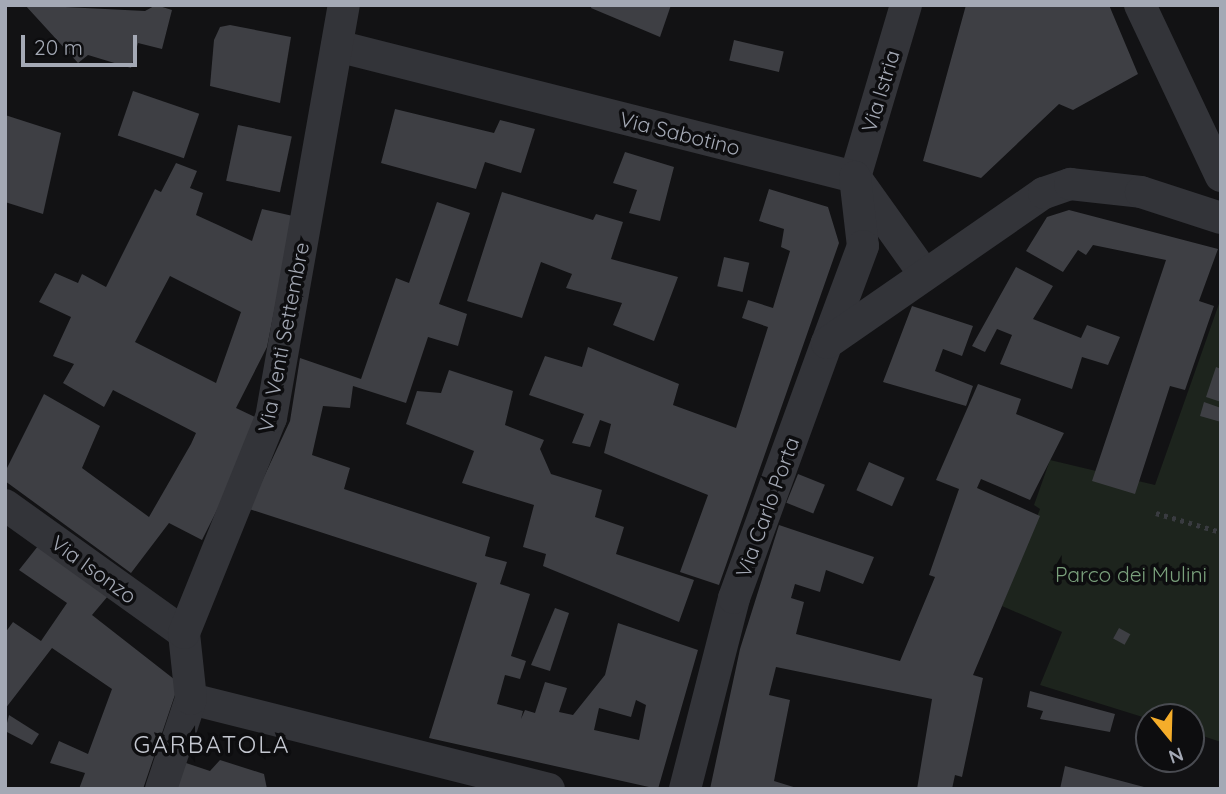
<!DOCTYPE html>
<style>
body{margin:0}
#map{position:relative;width:1226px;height:794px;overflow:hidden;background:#121214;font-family:Quicksand,sans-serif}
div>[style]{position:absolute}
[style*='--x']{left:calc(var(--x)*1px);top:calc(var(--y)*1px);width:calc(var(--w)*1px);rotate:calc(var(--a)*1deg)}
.green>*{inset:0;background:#1d241d}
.building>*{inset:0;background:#3e3f44;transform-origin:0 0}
.path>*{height:4.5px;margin-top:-2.25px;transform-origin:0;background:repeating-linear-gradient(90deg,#393b40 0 3.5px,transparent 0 8.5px)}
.street>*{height:32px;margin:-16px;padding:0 16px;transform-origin:16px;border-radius:16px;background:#333439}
span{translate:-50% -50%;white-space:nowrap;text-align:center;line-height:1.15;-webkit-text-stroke:7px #0d0d0f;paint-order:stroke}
.street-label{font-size:21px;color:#a4a9b5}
.park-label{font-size:21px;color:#7aa07c}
.quarter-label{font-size:24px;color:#c5c8d1;letter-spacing:2px}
.frame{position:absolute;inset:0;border:7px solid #a4a9b5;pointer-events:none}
.north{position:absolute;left:1135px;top:703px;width:70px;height:70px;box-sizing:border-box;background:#0d0d0f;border:2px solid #494b51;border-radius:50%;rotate:161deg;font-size:19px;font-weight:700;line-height:28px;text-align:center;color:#a4a9b5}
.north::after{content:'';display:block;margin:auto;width:24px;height:32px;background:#f5ad2a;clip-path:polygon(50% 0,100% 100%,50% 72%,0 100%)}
.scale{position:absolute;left:21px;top:35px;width:116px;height:32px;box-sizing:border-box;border:4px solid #a4a9b5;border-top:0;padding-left:9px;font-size:21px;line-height:24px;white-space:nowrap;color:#a4a9b5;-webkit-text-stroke:5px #0d0d0f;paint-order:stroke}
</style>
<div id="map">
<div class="green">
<div style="clip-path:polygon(1221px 298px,1221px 742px,1191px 732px,1191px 717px,1149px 719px,1040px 685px,1062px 632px,1002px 606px,1040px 509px,1034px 505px,1050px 460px,1155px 485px)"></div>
</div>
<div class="building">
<div style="clip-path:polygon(25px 5px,145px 11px,156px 5px,172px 10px,162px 49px,138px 43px,131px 68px,88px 55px,78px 63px)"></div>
<div style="clip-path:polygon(671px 5px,660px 37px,591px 8px,592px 5px)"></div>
<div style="clip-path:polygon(966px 5px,1109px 5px,1138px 74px,1073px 110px,1059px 104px,981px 178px,923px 161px)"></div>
<div style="clip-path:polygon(230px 25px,291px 37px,280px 103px,210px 86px,214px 40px,220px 27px)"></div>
<div style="left:734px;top:40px;width:51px;height:21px;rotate:13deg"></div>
<div style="left:133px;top:91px;width:70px;height:47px;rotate:19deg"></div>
<div style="clip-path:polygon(395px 109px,494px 133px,500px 120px,535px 129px,521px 173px,485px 162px,476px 189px,381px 163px)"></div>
<div style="clip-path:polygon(5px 115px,61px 133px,43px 214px,5px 202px)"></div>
<div style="left:238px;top:125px;width:55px;height:57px;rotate:12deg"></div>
<div style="clip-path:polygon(625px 152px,674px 167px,660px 221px,629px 213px,637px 190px,613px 183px)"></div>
<div style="clip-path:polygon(evenodd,176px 163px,197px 171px,190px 188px,203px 193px,196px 215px,218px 225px,252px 241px,262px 209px,293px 216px,267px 347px,236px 408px,257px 418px,250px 444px,202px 540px,169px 523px,131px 573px,5px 481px,5px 472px,44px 394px,100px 426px,82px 468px,149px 517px,191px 444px,196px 433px,113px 390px,104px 407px,63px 383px,74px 364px,53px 356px,71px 317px,39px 302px,55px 273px,78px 283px,82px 274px,106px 287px,155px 189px,161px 192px,176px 163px,170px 276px,241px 312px,216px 383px,135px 342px,170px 276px)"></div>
<div style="clip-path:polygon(769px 189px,828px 207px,839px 243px,719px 585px,680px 572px,708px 495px,604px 453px,611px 424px,600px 420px,590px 447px,572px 443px,584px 414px,529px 395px,545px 356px,582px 367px,588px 347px,679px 384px,673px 405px,736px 428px,768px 327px,742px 318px,748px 300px,773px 308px,790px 251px,781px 247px,784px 229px,759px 221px)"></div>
<div style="clip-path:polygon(502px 192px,593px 220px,596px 214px,623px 222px,611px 259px,678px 277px,654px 341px,613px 325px,622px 303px,566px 288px,572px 274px,541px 262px,522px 318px,467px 301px)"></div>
<div style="clip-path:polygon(evenodd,437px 202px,470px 213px,439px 304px,467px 314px,458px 346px,428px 337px,406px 403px,353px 386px,350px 408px,323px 406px,312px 455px,350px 468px,344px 489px,490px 537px,485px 556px,507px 562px,500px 584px,530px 594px,511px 656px,526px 661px,520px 679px,505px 675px,497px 704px,523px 711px,521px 719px,525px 710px,535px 713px,545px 682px,567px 688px,559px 712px,573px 715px,605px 675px,618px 623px,698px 650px,658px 789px,429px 738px,477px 583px,249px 509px,290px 421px,300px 358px,361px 379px,396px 278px,409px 283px,437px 202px,636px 700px,646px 705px,639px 740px,594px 730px,599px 708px,631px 717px,636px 700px)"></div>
<div style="clip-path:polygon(1069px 210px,1218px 249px,1199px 301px,1214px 306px,1185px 390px,1170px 386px,1135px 494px,1092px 481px,1166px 260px,1093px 245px,1086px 255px,1078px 250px,1063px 272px,1026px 251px,1047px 217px)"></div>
<div style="left:724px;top:257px;width:26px;height:30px;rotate:13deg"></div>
<div style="clip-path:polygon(1016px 267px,1053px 286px,1033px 319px,1081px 338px,1087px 325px,1120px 337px,1108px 365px,1082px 357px,1072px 389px,1000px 364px,1012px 335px,997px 329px,985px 352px,972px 346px)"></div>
<div style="clip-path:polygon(912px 306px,973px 326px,962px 356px,943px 349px,935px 371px,973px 386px,966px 406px,883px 382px)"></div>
<div style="clip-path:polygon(1216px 367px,1221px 369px,1221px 402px,1206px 397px)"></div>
<div style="clip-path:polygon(449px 370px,513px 391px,505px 425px,544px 440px,540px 449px,551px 474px,602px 490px,595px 517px,624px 527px,616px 554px,694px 580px,679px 622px,543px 566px,546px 554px,523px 547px,534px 505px,462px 483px,474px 451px,406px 424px,417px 391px,441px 393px)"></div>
<div style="clip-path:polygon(978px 384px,1021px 399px,1016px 414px,1064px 433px,1030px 500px,981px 479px,977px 488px,1040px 516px,973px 675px,983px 678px,962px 777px,955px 775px,952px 789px,917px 789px,932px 699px,776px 667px,769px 695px,790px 700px,774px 781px,800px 789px,710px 789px,740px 649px,779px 525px,874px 557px,863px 584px,826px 570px,820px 592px,795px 584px,791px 598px,804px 602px,796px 634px,900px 661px,935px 577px,929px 575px,959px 489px,936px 480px)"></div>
<div style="clip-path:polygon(1204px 402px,1221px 408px,1221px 422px,1200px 416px)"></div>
<div style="left:869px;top:462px;width:39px;height:31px;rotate:24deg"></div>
<div style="left:798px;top:474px;width:29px;height:31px;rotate:22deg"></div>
<div style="clip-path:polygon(42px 541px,108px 596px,92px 615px,179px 683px,143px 789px,79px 789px,85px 773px,50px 763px,59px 741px,88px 754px,112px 689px,52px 648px,5px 709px,5px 633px,13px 622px,41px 641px,67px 603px,19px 570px)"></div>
<div style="clip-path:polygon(555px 608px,569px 613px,550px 671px,531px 665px)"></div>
<div style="left:1119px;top:628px;width:13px;height:12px;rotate:29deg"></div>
<div style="clip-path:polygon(1030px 691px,1115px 714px,1110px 732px,1040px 719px,1043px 711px,1027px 707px)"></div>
<div style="clip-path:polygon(9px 715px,39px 734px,32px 745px,5px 731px)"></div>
<div style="clip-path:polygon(220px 760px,264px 774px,267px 789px,176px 789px,186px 763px,210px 771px)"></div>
<div style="clip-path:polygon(1065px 766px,1144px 787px,1143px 789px,1060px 789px)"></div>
</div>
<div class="path">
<div style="--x:1156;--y:513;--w:68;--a:16.3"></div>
</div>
<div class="street">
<div style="--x:906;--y:5;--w:179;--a:106.5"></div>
<div style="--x:855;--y:177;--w:120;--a:54.5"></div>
<div style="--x:1140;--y:5;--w:189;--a:64.7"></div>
<div style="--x:337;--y:46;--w:534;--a:14.19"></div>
<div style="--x:855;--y:177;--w:69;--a:83.4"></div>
<div style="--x:863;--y:246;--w:103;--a:110.4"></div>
<div style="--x:5;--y:505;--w:220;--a:35.6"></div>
<div style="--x:191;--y:699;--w:369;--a:14.1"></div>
<div style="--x:161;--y:789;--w:95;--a:-71.6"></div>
<div style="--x:191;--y:699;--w:66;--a:-96.1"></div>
<div style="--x:184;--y:633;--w:232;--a:-68"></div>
<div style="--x:271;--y:418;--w:419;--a:-80"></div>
<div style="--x:685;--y:789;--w:197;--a:-75.6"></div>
<div style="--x:734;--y:598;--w:271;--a:-70"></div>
<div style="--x:827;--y:343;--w:264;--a:-34.7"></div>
<div style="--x:1044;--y:193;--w:28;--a:-19"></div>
<div style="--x:1070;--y:184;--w:71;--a:6.4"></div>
<div style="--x:1141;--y:192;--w:84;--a:18"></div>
</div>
<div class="street-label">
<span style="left:880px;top:91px;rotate:-73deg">Via Istria</span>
<span style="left:680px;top:133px;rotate:14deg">Via Sabotino</span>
<span style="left:283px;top:337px;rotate:-79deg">Via Venti Settembre</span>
<span style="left:767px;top:507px;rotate:-70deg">Via Carlo Porta</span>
<span style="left:94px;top:569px;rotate:36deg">Via Isonzo</span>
</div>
<div class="park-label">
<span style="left:1131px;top:574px">Parco dei Mulini</span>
</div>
<div class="quarter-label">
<span style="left:212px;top:745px">GARBATOLA</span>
</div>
<div class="frame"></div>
<div class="north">N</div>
<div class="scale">20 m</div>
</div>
